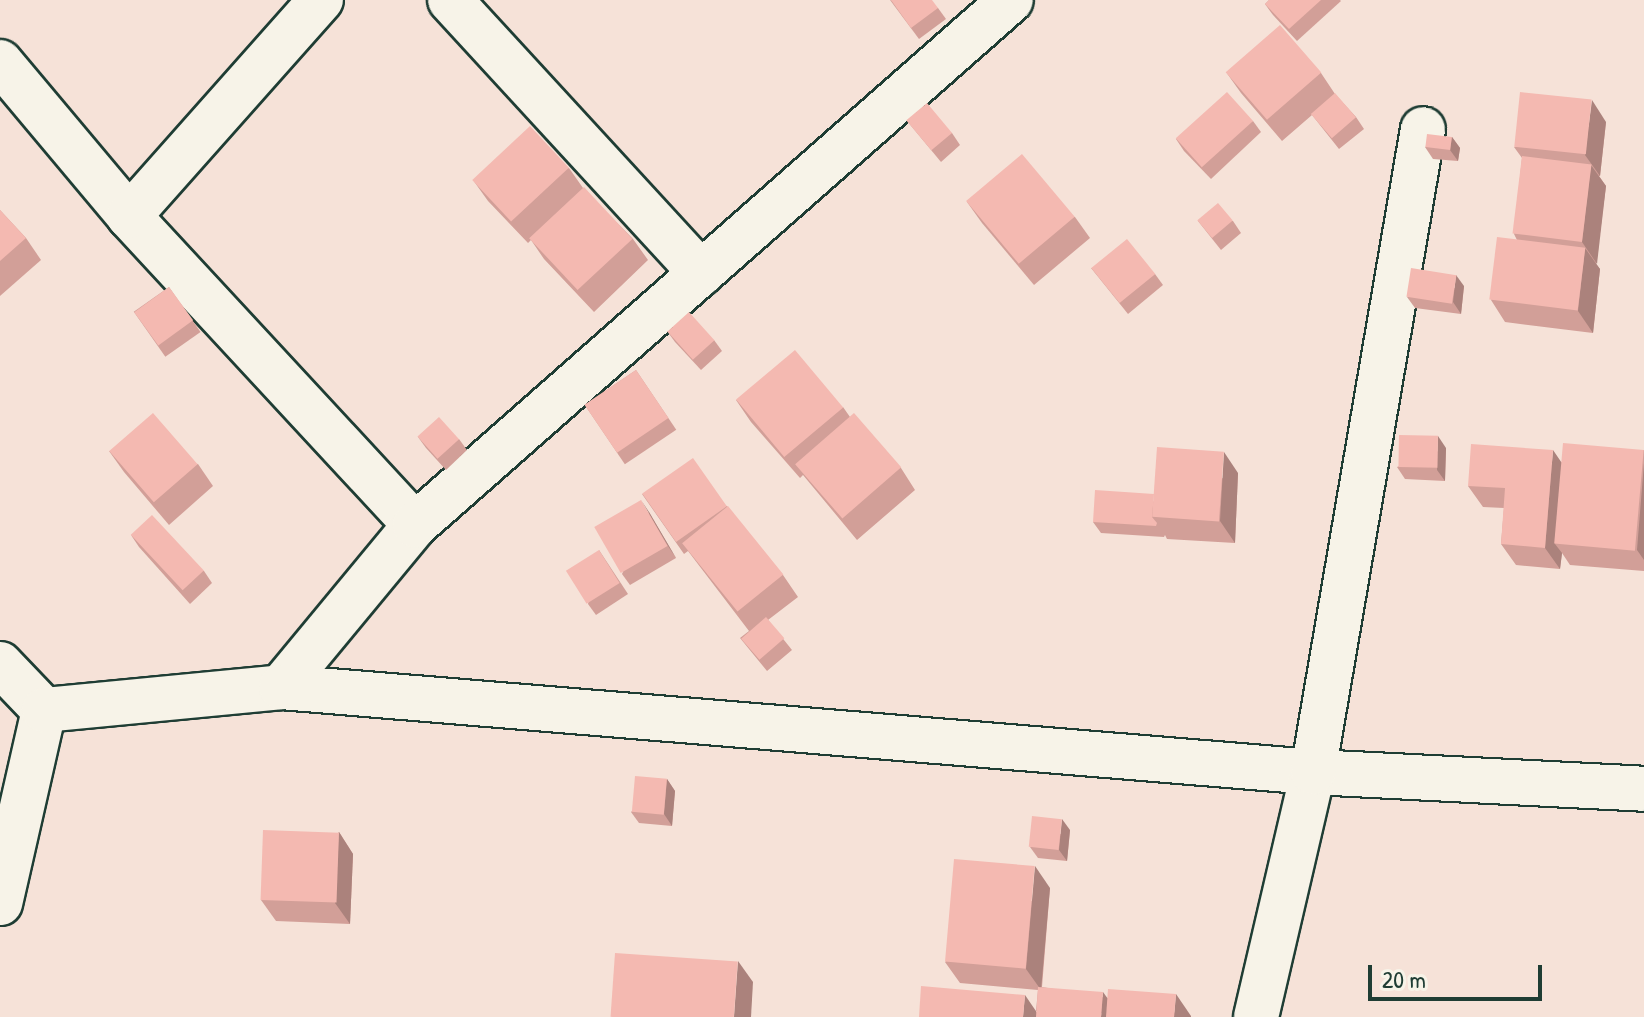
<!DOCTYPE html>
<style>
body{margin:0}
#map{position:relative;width:1644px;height:1017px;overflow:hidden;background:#f6e2d8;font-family:"Patrick Hand",sans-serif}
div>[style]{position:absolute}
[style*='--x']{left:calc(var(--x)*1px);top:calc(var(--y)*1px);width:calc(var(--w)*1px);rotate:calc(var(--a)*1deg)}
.roads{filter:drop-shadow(2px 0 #1f3d34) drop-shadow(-2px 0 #1f3d34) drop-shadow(0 2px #1f3d34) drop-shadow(0 -2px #1f3d34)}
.street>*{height:44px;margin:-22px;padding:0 22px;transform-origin:22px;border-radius:22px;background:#f7f3e8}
.wall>*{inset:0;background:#d29f98;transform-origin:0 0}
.shaded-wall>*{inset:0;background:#ab827c}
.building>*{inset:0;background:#f4b9b1;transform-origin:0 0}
span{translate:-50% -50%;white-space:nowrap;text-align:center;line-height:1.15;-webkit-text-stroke:8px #f7f3e8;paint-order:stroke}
.scale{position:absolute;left:1368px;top:965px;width:174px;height:36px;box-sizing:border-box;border:4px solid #1f3d34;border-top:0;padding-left:10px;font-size:24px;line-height:28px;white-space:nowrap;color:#1f3d34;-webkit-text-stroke:6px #f7f3e8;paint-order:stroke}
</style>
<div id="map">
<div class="roads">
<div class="street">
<div style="--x:450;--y:0;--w:371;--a:47.4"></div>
<div style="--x:0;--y:62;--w:201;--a:50"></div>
<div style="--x:129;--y:216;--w:421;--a:47.2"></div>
<div style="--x:129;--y:216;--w:289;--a:-48.4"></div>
<div style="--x:0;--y:664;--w:64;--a:46.3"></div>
<div style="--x:44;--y:710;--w:198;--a:102.8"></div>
<div style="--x:281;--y:687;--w:210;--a:-50.4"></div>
<div style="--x:415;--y:525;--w:794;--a:-41.38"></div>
<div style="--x:44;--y:710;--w:238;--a:-5.5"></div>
<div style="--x:281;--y:687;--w:1035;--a:4.71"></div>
<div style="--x:1313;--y:772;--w:331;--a:2.9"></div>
<div style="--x:1256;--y:1017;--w:252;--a:-76.9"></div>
<div style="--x:1313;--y:772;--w:652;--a:-80.29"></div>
</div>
</div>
<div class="wall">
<div style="clip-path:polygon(890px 0,938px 8px,946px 19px,919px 39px)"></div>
<div style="clip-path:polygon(1269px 0,1340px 0,1341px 1px,1297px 41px,1273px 15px,1265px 4px)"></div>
<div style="clip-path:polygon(1226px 72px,1321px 73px,1335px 94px,1356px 117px,1364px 129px,1339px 149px,1312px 115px,1282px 141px,1241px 93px)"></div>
<div style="clip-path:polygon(907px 121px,952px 133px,960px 145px,941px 162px)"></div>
<div style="clip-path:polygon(1253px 121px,1261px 132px,1211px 179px,1184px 151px,1176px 139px)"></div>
<div style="clip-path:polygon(1606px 122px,1600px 176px,1599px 176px,1606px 186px,1596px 264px,1600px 269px,1593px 333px,1505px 322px,1491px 300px,1517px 240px,1514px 234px,1522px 158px,1514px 147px)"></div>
<div style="clip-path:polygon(1452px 137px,1460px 148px,1458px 161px,1433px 159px,1425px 147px)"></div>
<div style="clip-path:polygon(569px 168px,583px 188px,633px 239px,648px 260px,594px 312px,544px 259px,531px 240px,528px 243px,488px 201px,473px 180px)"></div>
<div style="clip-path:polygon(967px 202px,1075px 217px,1090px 238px,1034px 285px,982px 223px)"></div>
<div style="clip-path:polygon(0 210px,26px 238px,41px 260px,0 296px)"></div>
<div style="clip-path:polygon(1198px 221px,1233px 221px,1241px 233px,1221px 250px)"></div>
<div style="clip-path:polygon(1091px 268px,1155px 274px,1163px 285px,1128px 314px)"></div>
<div style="clip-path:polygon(1464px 286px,1461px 314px,1415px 308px,1407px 297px)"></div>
<div style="left:169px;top:287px;width:55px;height:43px;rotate:55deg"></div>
<div style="clip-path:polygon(667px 331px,714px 340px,722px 351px,701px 370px,675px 342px)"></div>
<div style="left:636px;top:370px;width:72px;height:62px;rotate:56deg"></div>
<div style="clip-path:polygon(736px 400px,843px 407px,850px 417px,901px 468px,915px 490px,857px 540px,803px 475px,800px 478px,751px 422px)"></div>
<div style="clip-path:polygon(418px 437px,459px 439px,467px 450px,446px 470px,426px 448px)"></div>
<div style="clip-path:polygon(1446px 448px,1445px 481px,1405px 479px,1397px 467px)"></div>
<div style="clip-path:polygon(1644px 450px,1644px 571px,1570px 565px,1562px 553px,1560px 569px,1516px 565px,1501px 544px,1504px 508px,1483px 507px,1468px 486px,1561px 462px)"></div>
<div style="clip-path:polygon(109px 451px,198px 464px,213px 486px,169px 525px,124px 472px)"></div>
<div style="clip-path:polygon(1238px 473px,1235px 543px,1167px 539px,1165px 535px,1164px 537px,1101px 533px,1093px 522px)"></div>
<div style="clip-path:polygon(642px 494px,727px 506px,783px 575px,798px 597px,768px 620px,792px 650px,767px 671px,740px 638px,749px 631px,688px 551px,684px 554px)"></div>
<div style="clip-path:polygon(649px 512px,676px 558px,630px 585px,622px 574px)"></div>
<div style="clip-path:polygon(131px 535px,204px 571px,212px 583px,190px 604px,139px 547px)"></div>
<div style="clip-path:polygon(599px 550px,628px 594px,596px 615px,588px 604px)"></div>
<div style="clip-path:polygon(667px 779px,675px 791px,672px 826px,639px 823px,631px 812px)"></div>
<div style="clip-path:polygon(1070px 830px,1067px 861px,1038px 858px,1030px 847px)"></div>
<div style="clip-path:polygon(339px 832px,353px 854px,350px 924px,276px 921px,261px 900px)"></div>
<div style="clip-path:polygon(1050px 888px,1042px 987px,1108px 998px,1191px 1016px,1036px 1011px,1038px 990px,960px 983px,945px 962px)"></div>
</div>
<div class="shaded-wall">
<div style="clip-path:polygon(1592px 100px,1606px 122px,1600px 176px,1585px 155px)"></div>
<div style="clip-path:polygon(1452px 137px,1460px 148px,1458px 161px,1450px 150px)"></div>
<div style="clip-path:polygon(1591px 165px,1606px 186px,1597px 264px,1582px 242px)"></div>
<div style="clip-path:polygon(1585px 248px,1600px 269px,1593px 333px,1578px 311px)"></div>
<div style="clip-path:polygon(1456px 275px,1464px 286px,1461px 314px,1453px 302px)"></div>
<div style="clip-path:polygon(1438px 436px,1446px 448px,1445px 481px,1437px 470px)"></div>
<div style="clip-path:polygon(1553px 450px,1568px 472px,1555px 544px,1562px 553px,1560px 569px,1545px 548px)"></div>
<div style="clip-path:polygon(1224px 452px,1238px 473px,1235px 543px,1220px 521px)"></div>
<div style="clip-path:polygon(1644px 463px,1644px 560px,1637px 550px)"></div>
<div style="clip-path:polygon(641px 500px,649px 512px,676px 558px,668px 546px)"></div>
<div style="clip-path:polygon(667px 779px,675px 791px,672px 826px,664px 814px)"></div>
<div style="clip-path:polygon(1062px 819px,1070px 830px,1067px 861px,1059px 850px)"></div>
<div style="clip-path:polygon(339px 832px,353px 854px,350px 924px,335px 903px)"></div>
<div style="clip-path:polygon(1035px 866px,1050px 888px,1041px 990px,1026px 969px)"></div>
<div style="clip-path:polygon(738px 961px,753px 982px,751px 1017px,734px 1017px)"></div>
<div style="clip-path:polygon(1103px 992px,1118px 1013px,1118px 1017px,1101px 1017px)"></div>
<div style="clip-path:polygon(1176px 994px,1191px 1016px,1191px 1017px,1174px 1017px)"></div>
<div style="clip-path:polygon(1025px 995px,1040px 1017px,1023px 1017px)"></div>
</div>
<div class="building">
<div style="clip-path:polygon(891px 0,932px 0,938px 8px,911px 28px)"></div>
<div style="clip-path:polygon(1269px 0,1321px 0,1289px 29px,1265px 4px)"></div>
<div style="left:1280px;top:25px;width:63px;height:72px;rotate:49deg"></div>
<div style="left:1227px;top:92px;width:39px;height:69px;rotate:48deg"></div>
<div style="left:1520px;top:92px;width:72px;height:55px;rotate:6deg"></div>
<div style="left:1335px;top:93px;width:32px;height:32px;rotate:49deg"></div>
<div style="left:927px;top:103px;width:39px;height:27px;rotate:50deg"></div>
<div style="left:530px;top:126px;width:57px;height:79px;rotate:47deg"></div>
<div style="left:1427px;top:134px;width:25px;height:13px;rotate:7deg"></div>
<div style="left:1022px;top:154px;width:82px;height:73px;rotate:50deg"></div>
<div style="left:1522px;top:156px;width:70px;height:78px;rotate:7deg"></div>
<div style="left:584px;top:187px;width:71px;height:75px;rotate:47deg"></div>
<div style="left:1218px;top:203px;width:23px;height:27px;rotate:50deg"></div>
<div style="clip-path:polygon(0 210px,26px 238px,0 261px)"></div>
<div style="left:1497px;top:237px;width:89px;height:63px;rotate:7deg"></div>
<div style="left:1127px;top:239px;width:45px;height:46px;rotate:51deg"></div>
<div style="left:1411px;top:268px;width:46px;height:29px;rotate:9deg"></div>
<div style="left:169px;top:287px;width:41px;height:43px;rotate:54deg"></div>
<div style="left:689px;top:312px;width:38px;height:29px;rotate:48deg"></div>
<div style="left:795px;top:350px;width:75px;height:77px;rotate:50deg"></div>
<div style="left:636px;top:370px;width:58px;height:62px;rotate:56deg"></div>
<div style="left:153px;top:413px;width:68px;height:58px;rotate:49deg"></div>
<div style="left:854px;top:413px;width:72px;height:78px;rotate:49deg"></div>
<div style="left:439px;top:417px;width:30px;height:29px;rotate:48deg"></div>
<div style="left:1399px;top:435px;width:39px;height:32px;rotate:1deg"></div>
<div style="left:1563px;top:443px;width:81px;height:101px;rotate:5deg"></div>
<div style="clip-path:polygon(1471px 444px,1553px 450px,1545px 548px,1501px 544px,1505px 488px,1468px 486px)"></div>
<div style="left:1157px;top:447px;width:67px;height:70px;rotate:4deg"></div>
<div style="left:693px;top:458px;width:59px;height:62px;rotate:55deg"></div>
<div style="clip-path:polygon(1095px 490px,1154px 494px,1152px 517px,1157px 523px,1156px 526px,1093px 522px)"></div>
<div style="left:641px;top:500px;width:53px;height:54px;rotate:60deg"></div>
<div style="left:728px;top:506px;width:88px;height:59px;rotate:51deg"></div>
<div style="left:152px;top:515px;width:76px;height:29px;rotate:47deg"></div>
<div style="left:599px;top:550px;width:39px;height:39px;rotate:58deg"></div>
<div style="left:766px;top:617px;width:28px;height:33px;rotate:49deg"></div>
<div style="left:635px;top:776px;width:32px;height:36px;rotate:5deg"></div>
<div style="left:1032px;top:816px;width:30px;height:31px;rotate:6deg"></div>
<div style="left:263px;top:830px;width:76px;height:70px;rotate:2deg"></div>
<div style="left:954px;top:859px;width:81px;height:103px;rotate:5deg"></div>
<div style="left:615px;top:953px;width:123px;height:64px;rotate:4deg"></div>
<div style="clip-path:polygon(921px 986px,1025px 995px,1023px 1017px,919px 1017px)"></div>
<div style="clip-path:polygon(1038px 987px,1103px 992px,1101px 1017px,1036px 1017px)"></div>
<div style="clip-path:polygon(1108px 989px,1176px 994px,1174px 1017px,1106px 1017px)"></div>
</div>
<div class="scale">20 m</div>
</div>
